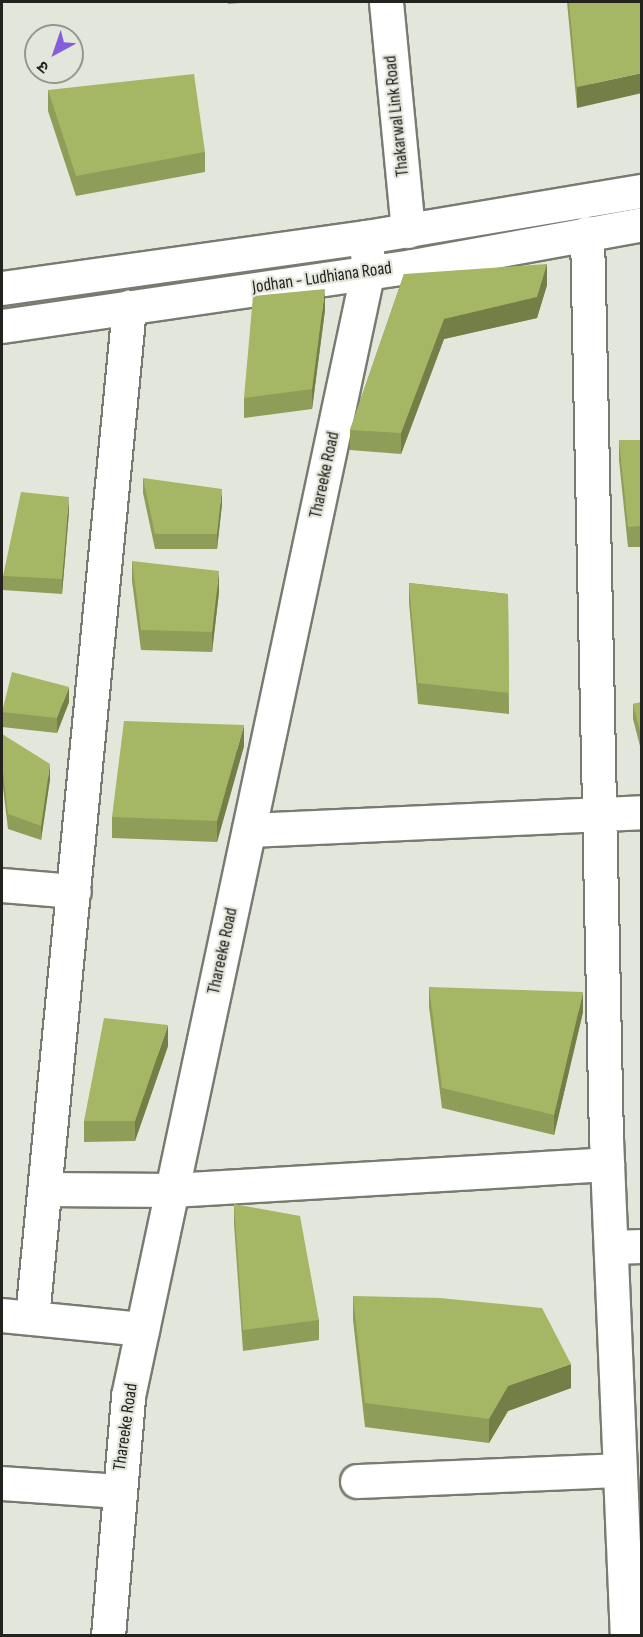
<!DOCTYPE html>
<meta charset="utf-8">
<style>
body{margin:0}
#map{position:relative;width:643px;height:1637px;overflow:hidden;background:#e3e6db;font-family:"Sofia Sans Condensed","Noto Sans Devanagari",sans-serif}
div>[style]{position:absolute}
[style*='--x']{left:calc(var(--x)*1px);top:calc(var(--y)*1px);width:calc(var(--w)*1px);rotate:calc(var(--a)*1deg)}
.roads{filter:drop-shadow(2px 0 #787b71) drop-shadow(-2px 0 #787b71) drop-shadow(0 2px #787b71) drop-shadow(0 -2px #787b71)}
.minor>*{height:33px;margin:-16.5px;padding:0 16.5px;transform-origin:16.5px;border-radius:16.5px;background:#fff}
.wall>*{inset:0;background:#8e9d57}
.shaded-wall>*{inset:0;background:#747f47}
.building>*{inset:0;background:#a5b665}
span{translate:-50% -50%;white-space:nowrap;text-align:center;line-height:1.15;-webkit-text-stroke:4.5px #e3e6db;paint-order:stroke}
.street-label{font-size:18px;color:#22231f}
.frame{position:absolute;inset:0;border:3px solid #22231f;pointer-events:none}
.north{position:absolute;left:24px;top:24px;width:60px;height:60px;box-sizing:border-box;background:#e3e6db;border:2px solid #969890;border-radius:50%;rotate:220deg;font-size:16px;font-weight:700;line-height:24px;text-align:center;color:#22231f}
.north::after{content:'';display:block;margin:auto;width:21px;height:27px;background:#845fd9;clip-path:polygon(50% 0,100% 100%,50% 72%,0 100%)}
</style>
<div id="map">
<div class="roads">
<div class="minor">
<div style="--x:386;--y:2;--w:230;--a:84.5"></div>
<div style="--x:587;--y:233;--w:905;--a:88.8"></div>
<div style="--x:606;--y:1138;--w:498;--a:87.6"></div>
<div style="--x:2;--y:288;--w:368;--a:-8"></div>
<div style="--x:366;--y:237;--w:280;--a:-9.5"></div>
<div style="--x:2;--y:326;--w:414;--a:-8.3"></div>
<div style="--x:412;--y:266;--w:234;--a:-10.3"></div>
<div style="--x:249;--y:830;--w:393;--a:-2.6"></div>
<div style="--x:2;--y:885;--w:72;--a:4.8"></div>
<div style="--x:45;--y:1189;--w:127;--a:0.5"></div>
<div style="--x:172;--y:1190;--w:436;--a:-3.4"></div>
<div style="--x:611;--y:1247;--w:31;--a:-2"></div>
<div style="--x:2;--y:1315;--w:141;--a:5.7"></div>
<div style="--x:32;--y:1317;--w:1015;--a:-84.51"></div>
<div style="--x:357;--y:1481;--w:261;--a:-2.4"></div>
<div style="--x:2;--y:1483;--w:116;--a:3.9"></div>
<div style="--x:108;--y:1636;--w:241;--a:-85.2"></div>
<div style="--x:128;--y:1396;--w:1151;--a:-77.97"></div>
<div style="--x:368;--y:270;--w:33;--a:-93"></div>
</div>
</div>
<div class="wall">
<div style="clip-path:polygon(228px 2px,252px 2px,228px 4px)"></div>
<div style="clip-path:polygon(567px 2px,642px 2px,577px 108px)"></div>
<div style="clip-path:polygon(48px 90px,205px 152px,205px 172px,76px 196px,48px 111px)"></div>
<div style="clip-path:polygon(404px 274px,547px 285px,537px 318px,444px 339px,401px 454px,350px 450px,350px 430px)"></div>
<div style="clip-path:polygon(325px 310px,312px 409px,244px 418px,244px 398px)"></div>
<div style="clip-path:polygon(619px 440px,642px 440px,642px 547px,628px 547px,619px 460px)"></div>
<div style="clip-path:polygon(143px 478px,222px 504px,217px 549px,155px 549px,143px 493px)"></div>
<div style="clip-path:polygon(69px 512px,62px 594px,3px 590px,3px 576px)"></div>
<div style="clip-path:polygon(132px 561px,219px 592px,212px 652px,141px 650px,132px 581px)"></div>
<div style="clip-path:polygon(409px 583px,508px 594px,509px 714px,418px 704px,409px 603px)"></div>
<div style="clip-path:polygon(69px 702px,57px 733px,2px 727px,2px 711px)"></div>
<div style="clip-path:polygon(642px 702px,642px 754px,633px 719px,633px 704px)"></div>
<div style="clip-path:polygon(2px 734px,50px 779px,41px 840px,8px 829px,2px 779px)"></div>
<div style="clip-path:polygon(244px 746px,217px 842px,112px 838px,112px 817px)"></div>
<div style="clip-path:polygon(429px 987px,583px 1012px,554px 1135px,442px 1108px,429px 1007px)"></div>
<div style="clip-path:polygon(168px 1046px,135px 1141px,84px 1142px,84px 1121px)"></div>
<div style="clip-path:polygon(234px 1204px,319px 1320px,319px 1340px,243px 1351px,234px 1224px)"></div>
<div style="clip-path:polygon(353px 1296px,571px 1388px,508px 1411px,489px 1443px,365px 1427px,353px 1320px)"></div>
</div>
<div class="shaded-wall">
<div style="clip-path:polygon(642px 73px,642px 93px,577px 108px,577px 87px)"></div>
<div style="clip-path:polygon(547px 264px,547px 285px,537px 318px,444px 339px,401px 454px,401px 433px,444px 319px)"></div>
<div style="clip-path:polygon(325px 289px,325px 310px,312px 409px,312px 389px)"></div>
<div style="clip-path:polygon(222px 489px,222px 504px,217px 549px,217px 534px)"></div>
<div style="clip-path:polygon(69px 497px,69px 512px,62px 594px,62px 579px)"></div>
<div style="clip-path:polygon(219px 571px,219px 592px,212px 652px,212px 632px)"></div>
<div style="clip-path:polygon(69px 687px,69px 702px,57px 733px,57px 718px)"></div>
<div style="clip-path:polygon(244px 725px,244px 746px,217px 842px,217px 821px)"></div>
<div style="clip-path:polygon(50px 764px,50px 779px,41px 840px,41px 826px)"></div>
<div style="clip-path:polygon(583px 992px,583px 1012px,554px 1135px,554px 1115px)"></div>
<div style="clip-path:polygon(168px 1025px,168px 1046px,135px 1141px,135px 1121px)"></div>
<div style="clip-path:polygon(571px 1364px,571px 1388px,508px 1411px,489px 1443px,489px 1419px,508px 1386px)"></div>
</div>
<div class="building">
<div style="clip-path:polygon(569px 2px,642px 2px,642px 73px,577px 87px)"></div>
<div style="clip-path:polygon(194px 74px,205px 152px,76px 176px,48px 90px)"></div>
<div style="clip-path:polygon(547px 264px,537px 297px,444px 319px,401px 433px,350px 430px,404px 274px)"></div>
<div style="clip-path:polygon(325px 289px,312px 389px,244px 398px,253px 296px)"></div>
<div style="clip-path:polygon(619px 440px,642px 440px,642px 526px,628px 527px)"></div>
<div style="clip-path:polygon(143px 478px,222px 489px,217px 534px,155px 534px)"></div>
<div style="clip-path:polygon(21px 492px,69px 497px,62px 579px,3px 576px)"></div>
<div style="clip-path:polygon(132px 561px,219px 571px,212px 632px,141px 630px)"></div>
<div style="clip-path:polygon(409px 583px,508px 594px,509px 693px,418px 683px)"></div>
<div style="clip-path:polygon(12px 672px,69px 687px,57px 718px,2px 712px)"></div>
<div style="clip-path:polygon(642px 702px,642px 739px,633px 704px)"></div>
<div style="clip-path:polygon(124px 721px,244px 725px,217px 821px,112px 817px)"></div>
<div style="clip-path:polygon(2px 734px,50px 764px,41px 826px,8px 814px,2px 764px)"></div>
<div style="clip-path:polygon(429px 987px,583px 992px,554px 1115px,442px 1088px)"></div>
<div style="clip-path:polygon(104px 1018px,168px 1025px,135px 1121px,84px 1121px)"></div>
<div style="clip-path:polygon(234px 1204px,300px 1216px,319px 1320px,243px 1330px)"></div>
<div style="clip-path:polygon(353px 1296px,440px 1298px,542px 1308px,571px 1364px,508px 1386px,489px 1419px,365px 1403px)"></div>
</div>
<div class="street-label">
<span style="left:397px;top:116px;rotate:-96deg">Thakarwal Link Road</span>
<span style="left:322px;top:278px;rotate:-8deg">Jodhan - Ludhiana Road</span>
<span style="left:325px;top:475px;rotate:-78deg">Thareeke Road</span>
<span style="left:223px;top:951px;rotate:-78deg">Thareeke Road</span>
<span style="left:126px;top:1427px;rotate:-82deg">Thareeke Road</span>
</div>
<div class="frame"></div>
<div class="north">उ</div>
</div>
